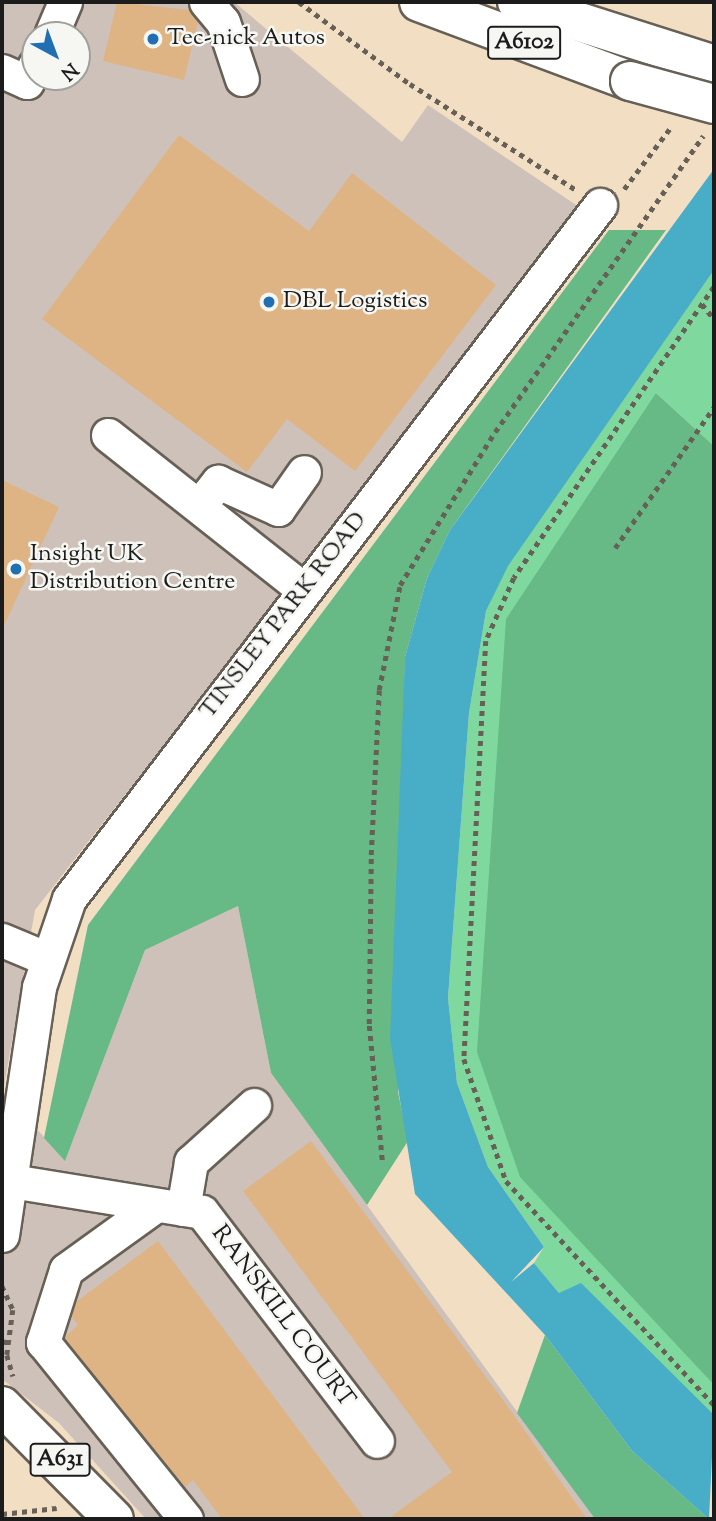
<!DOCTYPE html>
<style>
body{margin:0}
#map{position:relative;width:716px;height:1521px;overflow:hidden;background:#f2dec3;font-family:"Sorts Mill Goudy",serif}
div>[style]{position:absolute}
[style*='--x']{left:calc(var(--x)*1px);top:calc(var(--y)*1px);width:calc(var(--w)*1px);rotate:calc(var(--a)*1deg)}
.industrial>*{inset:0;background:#cec1ba}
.green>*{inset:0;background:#7fd99f}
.forest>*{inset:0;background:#67b986}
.water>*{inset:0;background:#48adc7}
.building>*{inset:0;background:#deb484}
.path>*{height:4.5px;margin-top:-2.25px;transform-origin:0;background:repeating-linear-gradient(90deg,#676056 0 5px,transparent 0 10px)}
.roads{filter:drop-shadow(2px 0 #676056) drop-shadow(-2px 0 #676056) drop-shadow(0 2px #676056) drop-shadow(0 -2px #676056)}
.minor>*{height:33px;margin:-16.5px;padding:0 16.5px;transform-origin:16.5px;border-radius:16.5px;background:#fff}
.major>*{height:38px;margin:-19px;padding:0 19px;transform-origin:19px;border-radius:19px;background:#fff}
.highway>*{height:38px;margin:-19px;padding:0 19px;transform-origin:19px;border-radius:19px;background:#fff}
.bridges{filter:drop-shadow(2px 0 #676056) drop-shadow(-2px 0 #676056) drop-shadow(0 2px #676056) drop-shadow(0 -2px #676056)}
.major-bridge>*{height:38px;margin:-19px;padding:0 19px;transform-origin:19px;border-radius:19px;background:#fff}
.dots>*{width:19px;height:19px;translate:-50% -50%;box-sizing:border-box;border:4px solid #f6f6f2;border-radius:50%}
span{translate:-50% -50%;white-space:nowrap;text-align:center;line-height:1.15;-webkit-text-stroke:5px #f6f6f2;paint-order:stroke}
.shield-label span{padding:2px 5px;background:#f6f6f2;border:2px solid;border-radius:5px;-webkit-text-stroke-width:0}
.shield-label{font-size:23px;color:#1c1c1c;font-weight:700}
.poi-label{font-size:24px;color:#1c1c1c}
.left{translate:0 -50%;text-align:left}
.street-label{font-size:24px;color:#1c1c1c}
.frame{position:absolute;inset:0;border:4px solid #1c1c1c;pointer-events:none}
.north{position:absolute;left:21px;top:21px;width:70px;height:70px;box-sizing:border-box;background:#f6f6f2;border:2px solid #9f9f9c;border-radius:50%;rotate:139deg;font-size:19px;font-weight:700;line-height:28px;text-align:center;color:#1c1c1c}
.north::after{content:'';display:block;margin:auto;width:24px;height:32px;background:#1f6fb2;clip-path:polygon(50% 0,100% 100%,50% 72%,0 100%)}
</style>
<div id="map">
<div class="industrial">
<div style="clip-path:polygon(evenodd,2px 2px,234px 2px,402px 142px,428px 105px,582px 209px,35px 910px,3px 1092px,65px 1160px,145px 950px,238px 906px,271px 1073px,595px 1519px,146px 1519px,59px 1423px,2px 1379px,2px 2px,35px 35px,77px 35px,77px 77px,35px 77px,35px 35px)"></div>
</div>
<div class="green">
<div style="clip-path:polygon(714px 270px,714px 446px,656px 393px,685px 1353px,714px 1385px,714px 1421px,559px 1293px,534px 1263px,544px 1247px,488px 1167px,457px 1083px,448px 998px,469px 713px,486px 611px,507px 566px)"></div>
</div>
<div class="forest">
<div style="clip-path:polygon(609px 230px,666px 230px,450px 530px,427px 578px,405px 657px,398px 1092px,408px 1141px,367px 1205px,271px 1073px,238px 906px,145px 950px,65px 1161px,44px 1138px,88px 925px)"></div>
<div style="clip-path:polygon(656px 393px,714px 446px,714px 1385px,520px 1177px,477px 1052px,506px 619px)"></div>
<div style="clip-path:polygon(545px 1335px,632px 1451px,709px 1519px,595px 1519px,517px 1413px)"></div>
</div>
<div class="water">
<div style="clip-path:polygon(714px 169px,714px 270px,508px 566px,486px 611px,469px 713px,448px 998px,457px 1083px,488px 1167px,544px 1247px,511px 1282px,534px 1263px,559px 1293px,581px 1283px,714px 1415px,709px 1519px,632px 1451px,545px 1335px,415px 1194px,390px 1038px,405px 657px,427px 578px,450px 530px)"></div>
</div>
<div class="building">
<div style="clip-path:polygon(117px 2px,189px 10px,198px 22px,184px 80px,103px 61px)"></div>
<div style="clip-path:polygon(179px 135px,309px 231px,352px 173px,496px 285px,355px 471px,287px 419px,247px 472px,42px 319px)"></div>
<div style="clip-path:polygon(2px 480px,59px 507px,2px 630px)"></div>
<div style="clip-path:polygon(311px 1141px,506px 1404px,587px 1519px,388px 1519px,452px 1472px,243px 1191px)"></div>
<div style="clip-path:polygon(158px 1241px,365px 1519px,222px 1519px,193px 1480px,185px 1487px,64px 1338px,78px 1325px,71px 1316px,76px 1302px)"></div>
</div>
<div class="path">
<div style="--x:299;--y:2;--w:138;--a:36.5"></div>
<div style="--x:410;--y:84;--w:196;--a:32.5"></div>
<div style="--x:624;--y:189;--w:78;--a:-52.8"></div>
<div style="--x:714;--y:287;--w:353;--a:124.5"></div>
<div style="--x:514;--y:578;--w:69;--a:114"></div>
<div style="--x:486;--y:641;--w:419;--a:93"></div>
<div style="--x:464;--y:1059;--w:129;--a:71"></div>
<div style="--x:506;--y:1181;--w:306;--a:47.1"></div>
<div style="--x:702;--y:304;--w:19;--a:51"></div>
<div style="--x:615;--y:548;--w:172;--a:-54.9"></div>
<div style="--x:382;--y:1160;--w:137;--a:-95.5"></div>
<div style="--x:369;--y:1024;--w:169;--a:-89.3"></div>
<div style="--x:371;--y:855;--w:165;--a:-87.2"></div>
<div style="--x:379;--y:690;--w:107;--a:-78.7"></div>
<div style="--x:400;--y:585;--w:180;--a:-58.2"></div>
<div style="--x:495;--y:432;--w:362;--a:-54.9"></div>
<div style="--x:2;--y:1286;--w:26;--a:65"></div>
<div style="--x:13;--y:1310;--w:45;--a:97.6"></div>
<div style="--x:7;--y:1355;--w:22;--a:74"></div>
<div style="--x:2;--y:1341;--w:7;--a:16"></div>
<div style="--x:2;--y:1514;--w:55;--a:-6.2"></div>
</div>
<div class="roads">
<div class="minor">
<div style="--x:206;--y:2;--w:26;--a:50"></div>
<div style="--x:223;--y:22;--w:60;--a:71.6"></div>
<div style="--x:51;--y:35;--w:36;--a:-67"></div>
<div style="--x:2;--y:71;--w:27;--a:24"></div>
<div style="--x:27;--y:82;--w:19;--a:-65"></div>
<div style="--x:108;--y:435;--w:250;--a:38.3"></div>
<div style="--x:199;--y:506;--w:31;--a:-52"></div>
<div style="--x:218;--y:482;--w:66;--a:24.2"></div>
<div style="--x:278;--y:509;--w:45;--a:-54.9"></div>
<div style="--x:2;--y:940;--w:47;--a:22.7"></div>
<div style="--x:11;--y:1181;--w:193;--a:9.2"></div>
<div style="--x:202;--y:1212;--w:288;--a:52.6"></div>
<div style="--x:156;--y:1205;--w:111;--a:144.2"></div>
<div style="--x:66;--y:1270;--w:76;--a:107.7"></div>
<div style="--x:43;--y:1342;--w:228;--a:51.1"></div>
<div style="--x:183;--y:1209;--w:48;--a:-80.3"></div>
<div style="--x:191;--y:1162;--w:85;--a:-42.1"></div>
<div style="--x:2;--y:1235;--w:251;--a:-81.5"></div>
<div style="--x:39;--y:987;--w:93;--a:-71.2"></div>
<div style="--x:69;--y:899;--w:874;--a:-52.58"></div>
</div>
<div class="major">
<div style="--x:419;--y:2;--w:225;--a:20.5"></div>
<div style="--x:517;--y:2;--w:207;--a:17.7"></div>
</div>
<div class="highway">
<div style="--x:2;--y:1406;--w:159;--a:45.3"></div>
</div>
</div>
<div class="bridges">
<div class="major-bridge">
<div style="--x:630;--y:81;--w:87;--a:15.3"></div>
</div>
</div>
<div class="dots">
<div style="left:153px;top:39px;background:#1f6fb2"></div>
<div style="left:269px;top:302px;background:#1f6fb2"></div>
<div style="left:16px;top:569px;background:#1f6fb2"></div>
</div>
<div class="shield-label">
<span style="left:524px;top:43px">A6102</span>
<span style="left:60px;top:1460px">A631</span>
</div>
<div class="poi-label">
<span class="left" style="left:167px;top:39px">Tec-nick Autos</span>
<span class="left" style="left:283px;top:302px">DBL Logistics</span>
<span class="left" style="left:30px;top:569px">Insight UK<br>Distribution Centre</span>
</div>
<div class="street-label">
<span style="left:284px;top:616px;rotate:-52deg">TINSLEY PARK ROAD</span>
<span style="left:282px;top:1317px;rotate:53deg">RANSKILL COURT</span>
</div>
<div class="frame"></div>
<div class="north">N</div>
</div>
